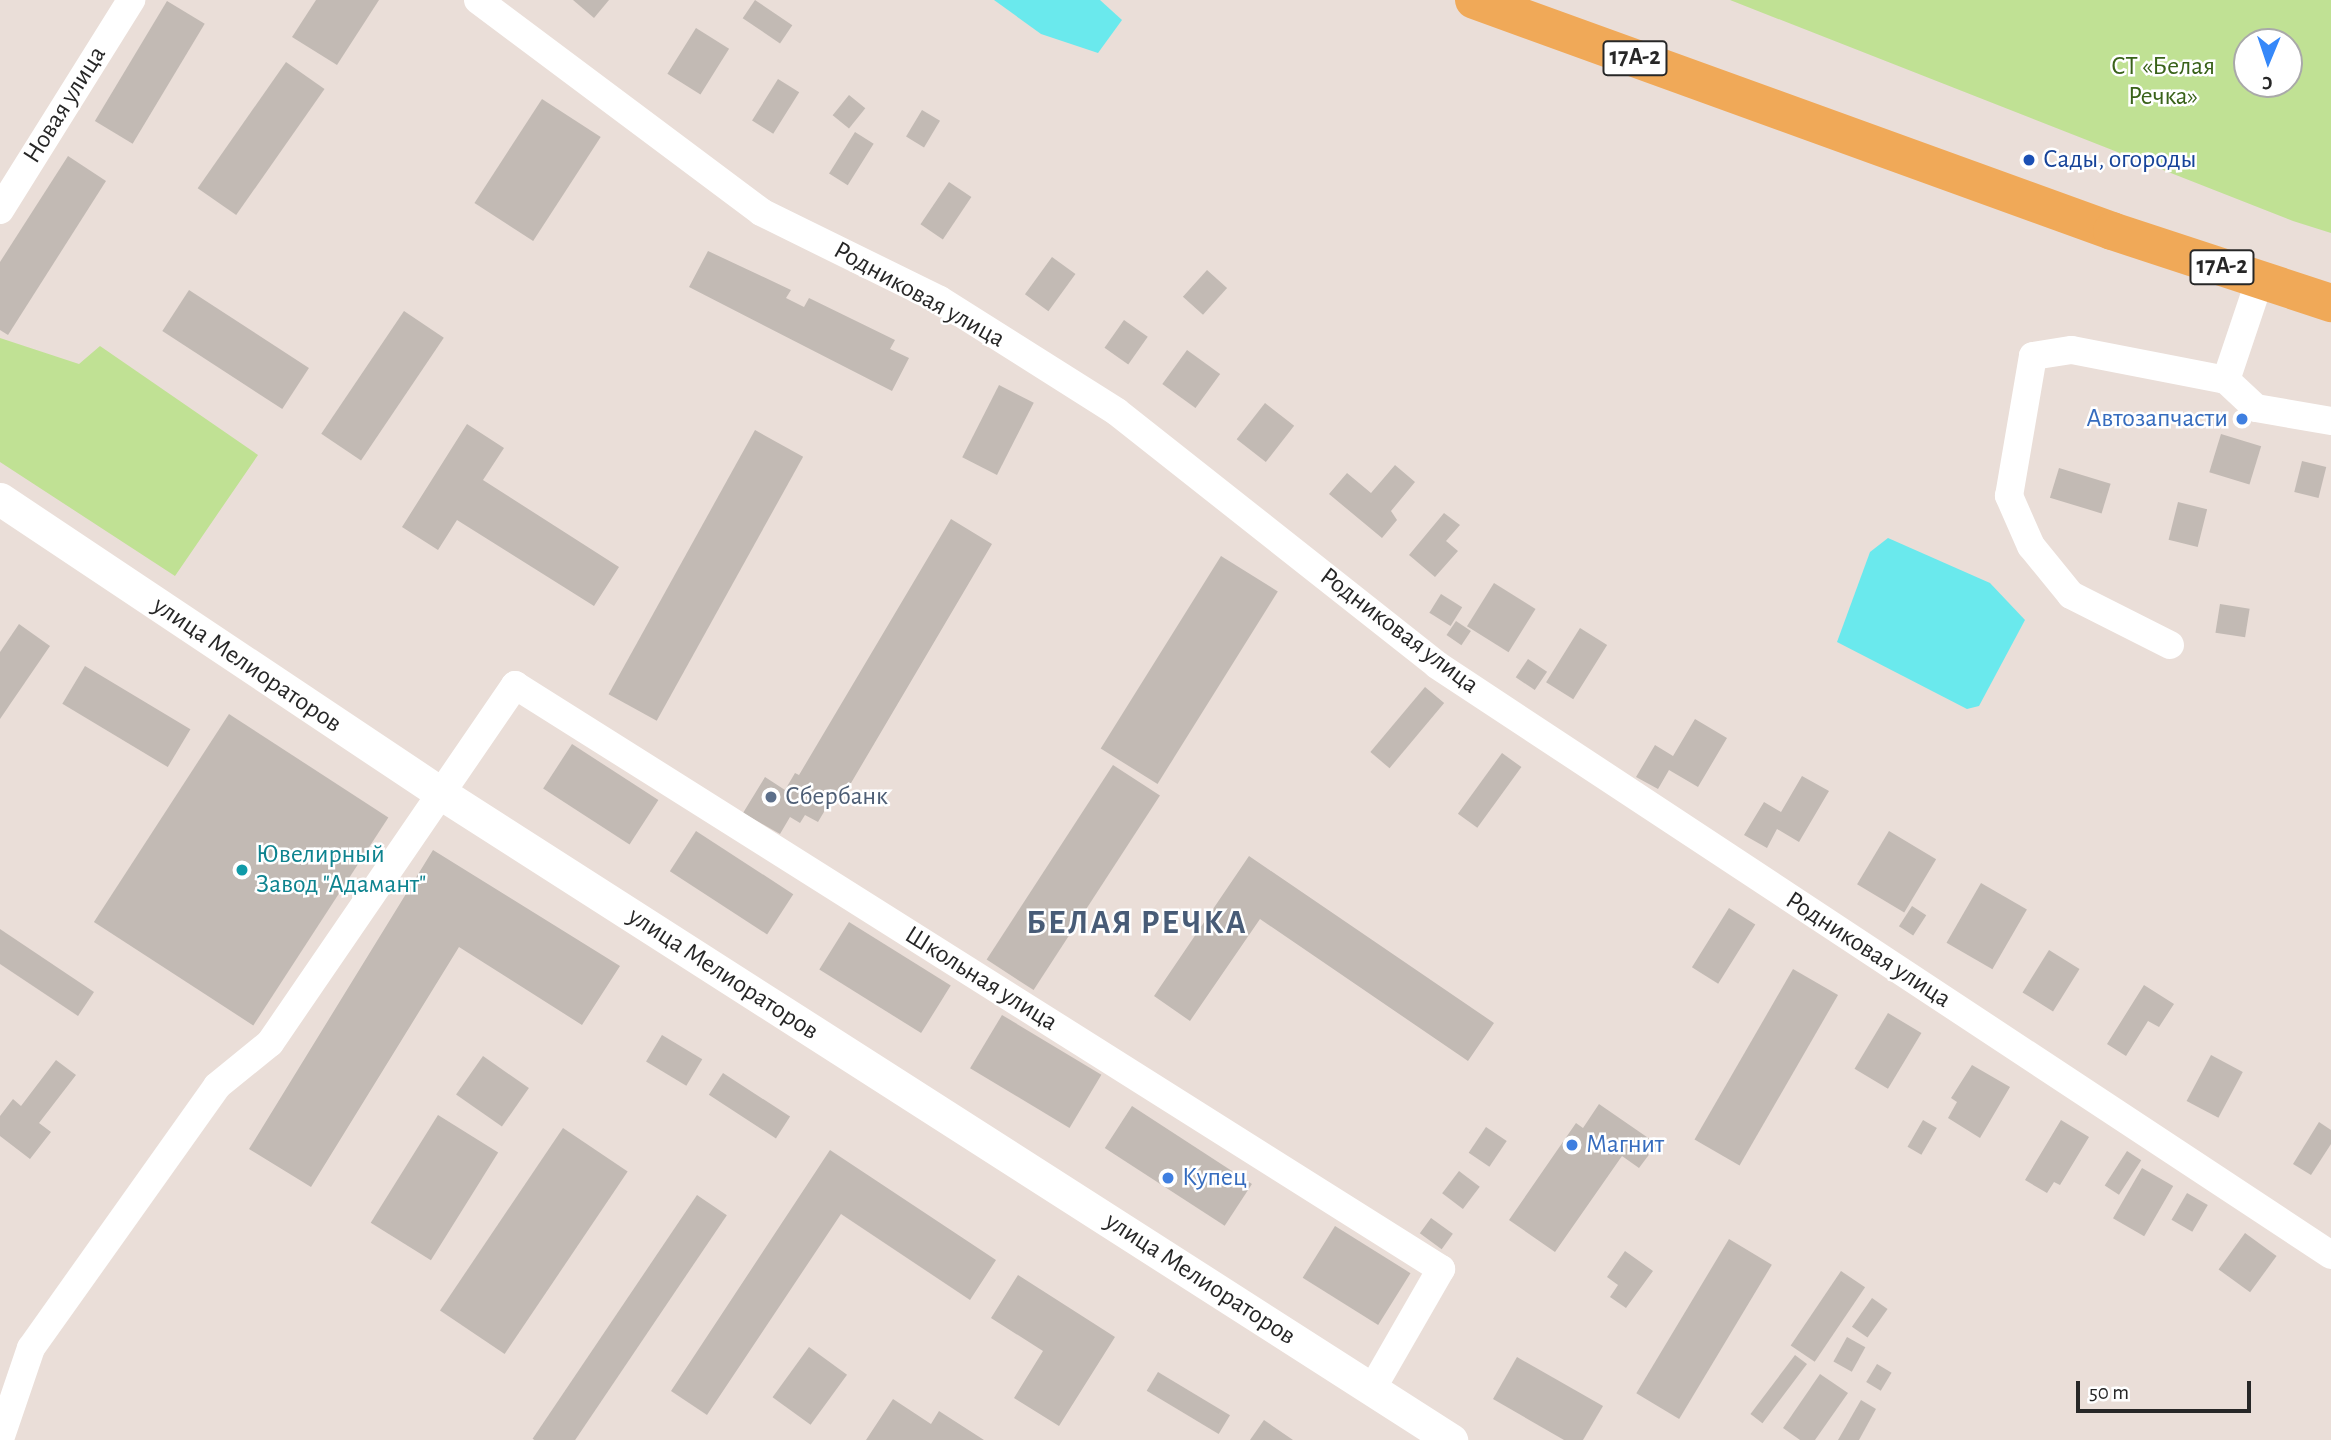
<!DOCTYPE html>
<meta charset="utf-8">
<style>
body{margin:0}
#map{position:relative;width:2331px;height:1440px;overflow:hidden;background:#eaded8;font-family:"Alegreya Sans",sans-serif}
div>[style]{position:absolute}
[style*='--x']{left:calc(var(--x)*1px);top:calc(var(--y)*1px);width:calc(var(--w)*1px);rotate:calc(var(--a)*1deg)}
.green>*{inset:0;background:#c0e194}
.water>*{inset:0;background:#6ae9ed}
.building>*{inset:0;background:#c2bab4;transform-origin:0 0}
.minor>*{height:28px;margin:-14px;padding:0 14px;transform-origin:14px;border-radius:14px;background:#fff}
.tertiary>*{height:33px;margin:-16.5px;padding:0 16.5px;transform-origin:16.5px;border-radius:16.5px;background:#fff}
.primary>*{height:38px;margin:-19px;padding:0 19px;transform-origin:19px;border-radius:19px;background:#f0a958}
.dots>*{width:19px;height:19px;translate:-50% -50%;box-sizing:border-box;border:4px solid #fff;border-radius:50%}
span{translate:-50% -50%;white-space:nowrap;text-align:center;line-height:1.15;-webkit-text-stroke:5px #fff;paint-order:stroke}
.shield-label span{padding:2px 5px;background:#fff;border:2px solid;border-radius:5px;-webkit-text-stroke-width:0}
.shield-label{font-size:24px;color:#272727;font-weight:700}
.park-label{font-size:26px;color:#396219}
.street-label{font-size:26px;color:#272727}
.transit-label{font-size:26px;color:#164399}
.left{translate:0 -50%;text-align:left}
.shop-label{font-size:26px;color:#366cbe}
.right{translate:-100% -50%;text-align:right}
.service-label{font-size:26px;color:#4e5e75}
.culture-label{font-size:26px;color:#0d838f}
.district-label{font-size:33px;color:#485c77;font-weight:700;letter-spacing:2px}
.north{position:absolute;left:2233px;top:28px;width:70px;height:70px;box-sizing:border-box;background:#fff;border:2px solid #a9a9a9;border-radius:50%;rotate:182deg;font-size:19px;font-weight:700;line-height:28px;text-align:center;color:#272727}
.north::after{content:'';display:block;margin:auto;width:24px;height:32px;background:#3688f9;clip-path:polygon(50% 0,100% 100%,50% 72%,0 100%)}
.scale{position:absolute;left:2076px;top:1381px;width:175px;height:32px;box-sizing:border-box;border:4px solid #272727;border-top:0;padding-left:9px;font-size:21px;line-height:24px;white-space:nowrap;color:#272727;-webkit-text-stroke:5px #fff;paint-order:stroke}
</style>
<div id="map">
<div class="green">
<div style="clip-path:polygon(evenodd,1730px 0,2331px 0,2331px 233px,2293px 221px,1730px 0,2289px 42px,2289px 84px,2247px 84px,2247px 42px,2289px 42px)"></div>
<div style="clip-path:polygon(0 338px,79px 364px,100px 346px,258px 455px,175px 576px,0 462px)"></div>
</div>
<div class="water">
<div style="clip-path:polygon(994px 0,1100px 0,1122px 20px,1098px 53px,1041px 34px)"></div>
<div style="clip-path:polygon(1888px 538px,1990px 583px,2025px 620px,1979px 706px,1967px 709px,1837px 642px,1870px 552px)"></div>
</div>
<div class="building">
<div style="clip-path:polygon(316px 0,379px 0,337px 65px,292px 37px)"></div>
<div style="clip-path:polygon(573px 0,609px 0,594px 18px)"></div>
<div style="left:755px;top:0;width:45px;height:22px;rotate:34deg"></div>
<div style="left:167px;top:1px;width:44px;height:140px;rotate:31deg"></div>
<div style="left:696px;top:28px;width:39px;height:54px;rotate:32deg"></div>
<div style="left:286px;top:62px;width:47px;height:154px;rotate:35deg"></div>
<div style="left:778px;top:79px;width:25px;height:49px;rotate:32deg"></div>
<div style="left:849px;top:95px;width:21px;height:26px;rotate:39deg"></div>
<div style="left:542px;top:99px;width:70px;height:124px;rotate:33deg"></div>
<div style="left:922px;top:110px;width:21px;height:31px;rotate:31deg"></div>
<div style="left:855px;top:132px;width:22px;height:49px;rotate:32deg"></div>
<div style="clip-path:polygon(68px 156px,106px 181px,8px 335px,0 330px,0 262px)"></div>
<div style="left:949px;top:182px;width:27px;height:51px;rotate:34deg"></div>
<div style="clip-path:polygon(708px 251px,791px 290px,786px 298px,804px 307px,809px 298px,895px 340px,890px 349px,909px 358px,892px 391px,689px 287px)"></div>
<div style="left:1052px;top:257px;width:29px;height:46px;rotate:36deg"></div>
<div style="left:1207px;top:270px;width:27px;height:36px;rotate:42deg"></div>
<div style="left:189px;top:290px;width:143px;height:49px;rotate:33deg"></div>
<div style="left:404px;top:311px;width:48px;height:148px;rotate:34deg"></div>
<div style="left:1124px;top:320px;width:29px;height:34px;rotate:35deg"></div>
<div style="left:1187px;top:350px;width:41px;height:42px;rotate:36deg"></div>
<div style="left:999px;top:385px;width:39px;height:81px;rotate:27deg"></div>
<div style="left:1265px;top:403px;width:37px;height:46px;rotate:38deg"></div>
<div style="clip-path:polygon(467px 424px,504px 448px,483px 480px,619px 567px,594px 606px,457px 520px,438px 550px,402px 527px)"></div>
<div style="left:755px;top:430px;width:55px;height:302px;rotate:29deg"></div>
<div style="left:2221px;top:434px;width:42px;height:40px;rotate:17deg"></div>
<div style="left:2302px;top:461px;width:25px;height:32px;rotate:14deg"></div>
<div style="clip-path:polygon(1395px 465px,1415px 482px,1391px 511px,1397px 520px,1382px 538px,1329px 494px,1347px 473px,1371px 493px)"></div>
<div style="left:2059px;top:468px;width:54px;height:31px;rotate:17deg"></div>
<div style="left:2178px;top:502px;width:30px;height:39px;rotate:14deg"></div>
<div style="clip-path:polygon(1444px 513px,1460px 525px,1446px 541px,1458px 551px,1435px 577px,1409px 555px)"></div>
<div style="clip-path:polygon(951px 519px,992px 544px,841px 800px,834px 795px,818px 822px,805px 815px,800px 823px,790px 817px,780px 834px,743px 813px,765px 777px,785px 790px,795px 773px,799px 775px)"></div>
<div style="left:1221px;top:556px;width:67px;height:227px;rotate:32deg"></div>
<div style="left:1494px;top:583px;width:49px;height:51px;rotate:32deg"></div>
<div style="left:1441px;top:594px;width:25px;height:22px;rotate:32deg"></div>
<div style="left:2220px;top:604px;width:30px;height:29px;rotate:9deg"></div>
<div style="left:1456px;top:621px;width:18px;height:17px;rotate:34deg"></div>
<div style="clip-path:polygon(19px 624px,50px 646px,0 719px,0 652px)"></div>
<div style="left:1580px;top:628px;width:32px;height:64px;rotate:32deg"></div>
<div style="left:1528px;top:659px;width:23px;height:22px;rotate:34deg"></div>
<div style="left:85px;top:666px;width:123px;height:44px;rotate:31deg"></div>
<div style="left:1425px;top:687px;width:25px;height:85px;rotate:40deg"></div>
<div style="left:229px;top:714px;width:190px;height:248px;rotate:33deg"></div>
<div style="clip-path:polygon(1695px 719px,1727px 738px,1698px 787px,1669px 770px,1658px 789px,1636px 777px,1655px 745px,1673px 756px)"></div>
<div style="left:572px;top:744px;width:103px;height:53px;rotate:33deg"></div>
<div style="left:1502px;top:753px;width:24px;height:75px;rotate:36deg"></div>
<div style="left:1113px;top:765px;width:56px;height:232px;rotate:33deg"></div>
<div style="clip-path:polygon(1802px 776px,1829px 791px,1799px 842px,1777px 829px,1767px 848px,1744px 835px,1764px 802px,1781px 812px)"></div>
<div style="left:696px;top:831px;width:116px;height:48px;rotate:33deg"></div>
<div style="left:1889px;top:831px;width:55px;height:62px;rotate:31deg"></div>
<div style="clip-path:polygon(433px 850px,620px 966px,582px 1025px,459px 947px,311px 1187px,249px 1149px)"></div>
<div style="clip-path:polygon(1249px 856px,1494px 1023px,1468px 1061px,1260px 919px,1190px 1021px,1154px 996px)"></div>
<div style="left:1981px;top:883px;width:53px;height:69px;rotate:30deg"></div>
<div style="left:1912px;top:906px;width:17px;height:24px;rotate:33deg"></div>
<div style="left:1729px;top:908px;width:31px;height:70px;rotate:32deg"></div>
<div style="left:849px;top:922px;width:120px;height:56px;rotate:32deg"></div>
<div style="clip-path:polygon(0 929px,94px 992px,78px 1016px,0 964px)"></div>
<div style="left:2049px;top:950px;width:36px;height:50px;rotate:32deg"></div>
<div style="left:1793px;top:969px;width:52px;height:197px;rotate:30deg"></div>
<div style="clip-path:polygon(2144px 985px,2174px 1004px,2159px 1027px,2148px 1021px,2126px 1056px,2107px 1044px)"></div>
<div style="left:1888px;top:1013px;width:39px;height:65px;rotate:31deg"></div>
<div style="left:1002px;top:1015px;width:116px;height:62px;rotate:31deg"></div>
<div style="left:662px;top:1035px;width:47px;height:31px;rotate:31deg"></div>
<div style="left:2211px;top:1055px;width:36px;height:52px;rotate:28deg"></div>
<div style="left:483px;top:1056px;width:56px;height:47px;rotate:35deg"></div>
<div style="clip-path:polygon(56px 1060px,76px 1075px,39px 1123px,51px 1132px,30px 1159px,0 1136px,0 1116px,13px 1099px,21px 1106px)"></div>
<div style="clip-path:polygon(1972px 1065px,2010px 1087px,1980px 1138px,1948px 1118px,1957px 1102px,1951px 1098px)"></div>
<div style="left:723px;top:1073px;width:80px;height:26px;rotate:33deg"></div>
<div style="clip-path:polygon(1599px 1104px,1657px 1144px,1639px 1168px,1622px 1156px,1555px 1252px,1509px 1220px,1576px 1123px,1583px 1128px)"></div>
<div style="left:1132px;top:1106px;width:143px;height:50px;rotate:33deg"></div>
<div style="left:438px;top:1115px;width:71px;height:127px;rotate:32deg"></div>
<div style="left:1923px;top:1120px;width:16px;height:31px;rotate:30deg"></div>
<div style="clip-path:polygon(2061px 1120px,2089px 1137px,2060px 1185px,2054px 1182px,2047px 1193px,2025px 1180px)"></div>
<div style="clip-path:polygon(2319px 1122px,2331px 1130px,2331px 1144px,2311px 1175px,2293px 1164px)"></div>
<div style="left:1486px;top:1127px;width:25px;height:31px;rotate:34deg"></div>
<div style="left:563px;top:1128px;width:78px;height:220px;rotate:34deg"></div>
<div style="clip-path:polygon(830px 1150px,996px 1260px,970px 1300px,841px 1214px,707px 1415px,671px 1391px)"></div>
<div style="left:2127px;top:1151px;width:17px;height:41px;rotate:33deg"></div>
<div style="left:2142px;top:1168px;width:36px;height:58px;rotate:30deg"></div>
<div style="left:1459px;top:1171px;width:26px;height:28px;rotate:37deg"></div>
<div style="left:2187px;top:1193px;width:24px;height:31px;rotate:30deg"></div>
<div style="left:697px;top:1195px;width:36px;height:294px;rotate:34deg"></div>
<div style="left:1431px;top:1218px;width:27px;height:19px;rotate:36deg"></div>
<div style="left:1335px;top:1226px;width:89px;height:61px;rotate:32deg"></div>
<div style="left:2245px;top:1233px;width:39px;height:45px;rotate:36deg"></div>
<div style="left:1729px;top:1239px;width:50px;height:180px;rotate:31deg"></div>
<div style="clip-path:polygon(1625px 1251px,1653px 1271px,1626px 1308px,1610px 1297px,1618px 1285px,1607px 1277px)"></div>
<div style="left:1841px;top:1271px;width:29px;height:90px;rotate:34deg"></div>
<div style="clip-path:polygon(1018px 1275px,1115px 1337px,1059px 1426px,1014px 1398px,1043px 1351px,991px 1318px)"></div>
<div style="left:1872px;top:1298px;width:19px;height:35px;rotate:35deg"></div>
<div style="left:1847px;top:1337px;width:21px;height:28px;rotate:29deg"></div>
<div style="left:809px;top:1347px;width:47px;height:62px;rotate:36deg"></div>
<div style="left:1795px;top:1355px;width:15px;height:74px;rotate:37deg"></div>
<div style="clip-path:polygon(1517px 1357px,1603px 1406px,1583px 1440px,1564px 1440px,1493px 1399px)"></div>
<div style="left:1877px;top:1364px;width:17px;height:21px;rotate:31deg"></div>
<div style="left:1158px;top:1372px;width:84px;height:22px;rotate:31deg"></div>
<div style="clip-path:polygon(1820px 1374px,1848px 1393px,1815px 1440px,1800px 1440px,1783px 1428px)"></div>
<div style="clip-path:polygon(893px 1399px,931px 1424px,939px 1411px,984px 1440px,866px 1440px)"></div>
<div style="clip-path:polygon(1861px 1400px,1876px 1409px,1859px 1440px,1838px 1440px)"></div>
<div style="clip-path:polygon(1264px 1420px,1293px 1440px,1250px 1440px)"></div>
</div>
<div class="minor">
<div style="--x:478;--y:0;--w:354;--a:36.8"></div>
<div style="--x:761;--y:212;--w:199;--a:26.2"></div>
<div style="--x:940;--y:300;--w:209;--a:32.3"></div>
<div style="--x:1117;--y:412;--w:408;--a:38.3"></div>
<div style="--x:1437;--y:665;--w:1071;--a:33.42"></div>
<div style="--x:0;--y:210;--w:248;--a:-58"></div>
<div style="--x:2260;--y:279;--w:107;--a:108.6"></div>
<div style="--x:2226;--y:380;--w:41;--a:43"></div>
<div style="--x:2256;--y:408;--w:76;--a:9.8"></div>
<div style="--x:2170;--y:645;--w:111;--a:-153.2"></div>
<div style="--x:2071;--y:595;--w:63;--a:-129.2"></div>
<div style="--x:2031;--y:546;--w:55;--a:-113.7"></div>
<div style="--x:2009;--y:496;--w:142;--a:-80.3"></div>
<div style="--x:2033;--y:356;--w:39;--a:-9"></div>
<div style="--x:2072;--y:350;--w:157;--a:11"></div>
<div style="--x:0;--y:1439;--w:96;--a:-71.2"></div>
<div style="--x:31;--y:1348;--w:321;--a:-54.6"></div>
<div style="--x:217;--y:1086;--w:68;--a:-39.1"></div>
<div style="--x:270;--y:1043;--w:434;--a:-55.6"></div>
<div style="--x:515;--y:685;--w:1095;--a:32.24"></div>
<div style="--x:1441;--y:1269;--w:138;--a:119.9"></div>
</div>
<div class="tertiary">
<div style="--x:0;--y:499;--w:528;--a:33.72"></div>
<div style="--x:439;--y:792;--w:1202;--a:32.63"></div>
</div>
<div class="primary">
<div style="--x:1474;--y:0;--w:679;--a:19.9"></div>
<div style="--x:2112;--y:231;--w:231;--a:18.2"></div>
</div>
<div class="dots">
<div style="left:2029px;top:160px;background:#1a4fb4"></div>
<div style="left:2242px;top:419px;background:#3f7fe0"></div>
<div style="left:771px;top:797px;background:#5c6f8a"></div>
<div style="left:242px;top:870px;background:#0f9aa8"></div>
<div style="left:1572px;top:1145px;background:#3f7fe0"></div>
<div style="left:1168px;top:1178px;background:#3f7fe0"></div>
</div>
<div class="shield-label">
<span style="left:1635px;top:58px">17А-2</span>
<span style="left:2222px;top:267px">17А-2</span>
</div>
<div class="park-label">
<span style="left:2163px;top:82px">СТ «Белая<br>Речка»</span>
</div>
<div class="street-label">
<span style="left:65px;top:105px;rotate:-58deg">Новая улица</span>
<span style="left:919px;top:295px;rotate:29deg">Родниковая улица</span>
<span style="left:1399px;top:631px;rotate:37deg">Родниковая улица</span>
<span style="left:247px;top:665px;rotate:34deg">улица Мелиораторов</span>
<span style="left:1868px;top:950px;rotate:33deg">Родниковая улица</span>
<span style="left:723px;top:974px;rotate:33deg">улица Мелиораторов</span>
<span style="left:981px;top:979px;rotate:32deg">Школьная улица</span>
<span style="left:1200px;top:1279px;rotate:33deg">улица Мелиораторов</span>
</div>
<div class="transit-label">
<span class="left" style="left:2043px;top:160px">Сады, огороды</span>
</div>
<div class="shop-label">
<span class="right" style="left:2228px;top:419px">Автозапчасти</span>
<span class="left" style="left:1586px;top:1145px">Магнит</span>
<span class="left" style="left:1182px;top:1178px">Купец</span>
</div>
<div class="service-label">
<span class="left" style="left:785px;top:797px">Сбербанк</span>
</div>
<div class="culture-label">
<span class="left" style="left:256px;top:870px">Ювелирный<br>Завод "Адамант"</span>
</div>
<div class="district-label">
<span style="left:1137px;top:924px">БЕЛАЯ РЕЧКА</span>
</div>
<div class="north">С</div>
<div class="scale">50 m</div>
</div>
